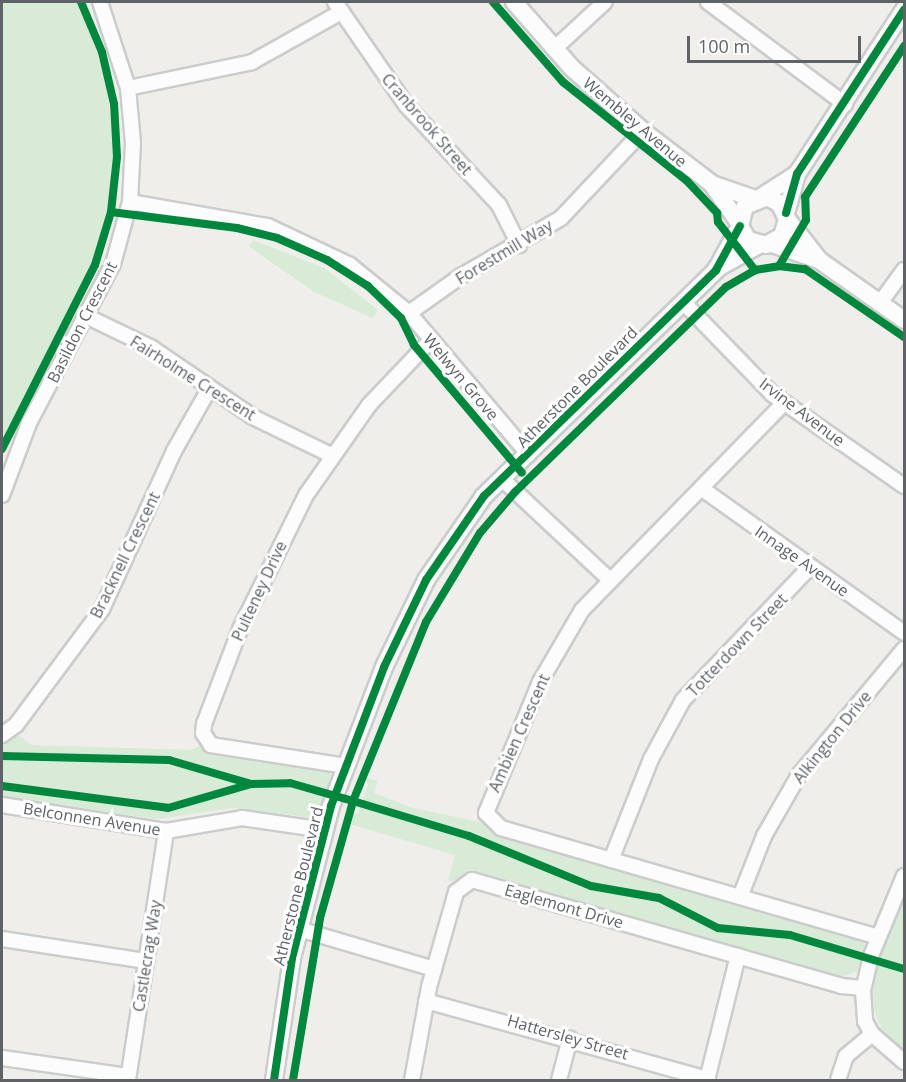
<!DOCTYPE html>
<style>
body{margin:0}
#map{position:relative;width:906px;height:1082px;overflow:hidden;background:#efeeea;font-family:"Open Sans",sans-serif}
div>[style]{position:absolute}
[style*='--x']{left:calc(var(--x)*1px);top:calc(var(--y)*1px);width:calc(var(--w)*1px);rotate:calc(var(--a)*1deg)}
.green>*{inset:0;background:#d8ebd6}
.roads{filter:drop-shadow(2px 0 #cbcccc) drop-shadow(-2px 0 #cbcccc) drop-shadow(0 2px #cbcccc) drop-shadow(0 -2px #cbcccc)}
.minor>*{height:14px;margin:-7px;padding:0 7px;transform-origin:7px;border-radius:7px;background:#fdfcfc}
.tertiary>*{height:16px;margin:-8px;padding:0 8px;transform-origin:8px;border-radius:8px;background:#fdfcfc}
.cycleway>*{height:8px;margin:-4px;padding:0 4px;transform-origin:4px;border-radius:4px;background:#00873e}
span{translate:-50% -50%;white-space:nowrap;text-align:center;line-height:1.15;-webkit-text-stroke:6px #fff;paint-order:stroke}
.street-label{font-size:16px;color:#5f6368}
.frame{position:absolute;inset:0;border:3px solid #5f6368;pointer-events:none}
.scale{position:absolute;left:687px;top:36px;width:174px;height:27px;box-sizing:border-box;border:3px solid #5f6368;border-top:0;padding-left:8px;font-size:18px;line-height:21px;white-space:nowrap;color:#5f6368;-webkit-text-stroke:4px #fff;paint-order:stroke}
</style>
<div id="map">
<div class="green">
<div style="clip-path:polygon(2px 2px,79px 2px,106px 75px,114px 156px,106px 220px,89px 271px,2px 440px)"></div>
<div style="clip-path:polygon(253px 240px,324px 268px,378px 310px,373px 318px,314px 292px,257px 252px,249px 246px)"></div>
<div style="clip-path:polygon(16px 733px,31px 745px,192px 750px,198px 746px,327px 769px,331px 776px,319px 815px,313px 818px,233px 808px,158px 819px,2px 797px,2px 741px)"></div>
<div style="clip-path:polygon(364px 777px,378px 781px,374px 793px,413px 808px,480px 822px,849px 932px,861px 937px,865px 945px,857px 972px,839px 977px,468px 870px,453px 882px,448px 880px,455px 855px,349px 824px,351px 813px,358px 814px,368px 785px)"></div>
<div style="clip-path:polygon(904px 887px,904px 1052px,882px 1031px,868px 993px,868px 979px)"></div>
</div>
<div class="roads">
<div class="minor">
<div style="--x:335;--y:2;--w:125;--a:55.4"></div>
<div style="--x:406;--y:105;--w:137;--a:47.1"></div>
<div style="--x:499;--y:205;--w:45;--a:63.4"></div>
<div style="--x:708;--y:2;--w:171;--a:36.7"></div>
<div style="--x:554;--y:49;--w:69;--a:-42.7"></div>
<div style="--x:128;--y:88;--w:127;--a:-11.8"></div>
<div style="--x:252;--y:62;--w:102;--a:-29.3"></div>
<div style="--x:130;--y:202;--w:140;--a:9.9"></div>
<div style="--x:268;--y:226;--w:91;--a:25.4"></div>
<div style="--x:350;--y:265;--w:76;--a:39.1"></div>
<div style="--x:409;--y:313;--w:185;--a:49.8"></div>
<div style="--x:683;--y:302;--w:128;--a:45.9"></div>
<div style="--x:772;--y:394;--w:161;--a:34.9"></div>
<div style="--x:880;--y:303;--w:41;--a:-54"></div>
<div style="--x:409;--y:313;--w:64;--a:-35.4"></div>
<div style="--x:461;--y:276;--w:116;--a:-30.1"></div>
<div style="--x:561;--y:218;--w:120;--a:-46.7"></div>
<div style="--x:88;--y:317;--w:71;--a:25.8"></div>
<div style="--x:152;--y:348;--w:122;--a:34.3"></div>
<div style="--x:253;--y:417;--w:87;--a:26"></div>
<div style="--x:784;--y:403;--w:289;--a:134.3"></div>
<div style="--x:582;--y:610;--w:83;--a:120.3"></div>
<div style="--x:540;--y:682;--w:142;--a:112.4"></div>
<div style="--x:486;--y:813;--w:21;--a:45"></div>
<div style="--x:501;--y:828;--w:392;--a:16.1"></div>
<div style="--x:502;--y:479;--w:146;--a:43.1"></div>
<div style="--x:701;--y:488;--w:249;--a:35.5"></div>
<div style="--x:2;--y:495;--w:77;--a:-69.4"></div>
<div style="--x:29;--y:423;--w:180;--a:-62.2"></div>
<div style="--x:113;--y:264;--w:64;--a:-74.7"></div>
<div style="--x:130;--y:202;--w:59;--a:-87.1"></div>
<div style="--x:133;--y:143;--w:55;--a:-95.2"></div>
<div style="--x:128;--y:88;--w:90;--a:-108"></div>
<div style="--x:2;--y:735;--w:17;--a:-36"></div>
<div style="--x:16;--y:725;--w:144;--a:-53.4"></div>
<div style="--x:102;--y:609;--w:174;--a:-65.5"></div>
<div style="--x:174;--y:451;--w:69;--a:-60.5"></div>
<div style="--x:346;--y:766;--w:137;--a:-171.2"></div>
<div style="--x:211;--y:745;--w:14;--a:-124"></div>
<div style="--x:203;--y:733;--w:9;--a:-84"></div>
<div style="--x:204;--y:724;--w:102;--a:-69.2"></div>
<div style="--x:240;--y:629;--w:149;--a:-63.8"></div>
<div style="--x:306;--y:495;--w:110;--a:-55"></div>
<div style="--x:369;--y:405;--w:87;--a:-46.4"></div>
<div style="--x:2;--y:805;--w:166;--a:9"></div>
<div style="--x:166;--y:831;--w:77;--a:-9.7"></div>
<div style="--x:242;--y:818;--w:83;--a:8.3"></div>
<div style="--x:611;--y:860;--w:109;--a:-68.4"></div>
<div style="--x:651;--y:759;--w:67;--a:-61.5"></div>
<div style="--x:683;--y:700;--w:184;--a:-46.3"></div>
<div style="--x:904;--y:876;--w:87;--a:112.4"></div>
<div style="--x:871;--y:956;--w:36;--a:103"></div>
<div style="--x:863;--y:991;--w:30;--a:86"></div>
<div style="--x:865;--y:1021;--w:15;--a:62"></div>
<div style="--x:872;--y:1034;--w:43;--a:41.2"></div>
<div style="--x:740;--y:897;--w:66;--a:-68.5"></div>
<div style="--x:764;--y:836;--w:70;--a:-60.2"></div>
<div style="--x:799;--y:775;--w:164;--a:-50.2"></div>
<div style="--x:299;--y:929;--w:141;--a:16.5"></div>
<div style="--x:2;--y:939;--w:146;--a:8.7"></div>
<div style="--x:426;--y:1001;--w:293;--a:15.5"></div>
<div style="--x:2;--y:1058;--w:127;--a:8.1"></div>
<div style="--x:128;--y:1080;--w:252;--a:-81.3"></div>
<div style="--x:412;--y:1080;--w:95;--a:-79.6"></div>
<div style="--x:429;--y:987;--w:99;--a:-74.1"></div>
<div style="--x:456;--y:892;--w:20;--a:-37"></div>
<div style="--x:472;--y:880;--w:384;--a:16"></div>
<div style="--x:841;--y:986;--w:22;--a:5"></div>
<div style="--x:559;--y:1080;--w:43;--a:-75.3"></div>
<div style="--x:707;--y:1080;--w:128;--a:-76"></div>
<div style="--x:838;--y:1080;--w:25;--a:-72"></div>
<div style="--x:846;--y:1056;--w:34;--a:-40"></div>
</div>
<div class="tertiary">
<div style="--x:514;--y:2;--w:88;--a:48.7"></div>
<div style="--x:572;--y:68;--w:95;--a:41.6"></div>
<div style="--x:643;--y:131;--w:87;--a:37.5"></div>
<div style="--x:712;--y:184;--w:46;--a:19.2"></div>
<div style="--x:712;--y:184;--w:47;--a:55.3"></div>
<div style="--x:761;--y:197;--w:43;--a:-32.6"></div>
<div style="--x:786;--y:213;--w:41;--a:-74.2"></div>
<div style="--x:797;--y:174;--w:196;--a:-56.9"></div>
<div style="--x:787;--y:219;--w:52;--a:52"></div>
<div style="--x:772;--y:244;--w:50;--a:18.8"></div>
<div style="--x:819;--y:260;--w:104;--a:35.2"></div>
<div style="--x:716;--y:269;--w:49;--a:-29.2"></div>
<div style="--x:274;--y:1080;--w:123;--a:-81.6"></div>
<div style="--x:292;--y:958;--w:157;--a:-75.6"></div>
<div style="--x:331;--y:806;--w:149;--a:-69.1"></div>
<div style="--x:384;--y:667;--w:97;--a:-64.2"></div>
<div style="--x:426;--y:580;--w:102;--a:-55.4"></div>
<div style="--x:484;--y:496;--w:324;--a:-44.2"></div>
<div style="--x:716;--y:270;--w:50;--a:-61.4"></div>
<div style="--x:740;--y:226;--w:21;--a:-76"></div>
<div style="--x:745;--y:206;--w:24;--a:-22"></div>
<div style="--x:767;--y:197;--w:13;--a:27"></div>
<div style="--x:779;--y:203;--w:18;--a:63"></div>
<div style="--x:787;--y:219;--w:18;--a:106"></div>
<div style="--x:782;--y:236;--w:18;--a:151"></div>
<div style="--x:766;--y:245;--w:19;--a:-164"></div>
<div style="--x:748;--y:240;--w:16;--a:-120"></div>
</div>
</div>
<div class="cycleway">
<div style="--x:493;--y:2;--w:106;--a:48.8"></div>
<div style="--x:563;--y:82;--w:159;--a:38.6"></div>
<div style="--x:687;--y:181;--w:44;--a:46.8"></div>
<div style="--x:717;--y:213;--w:9;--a:84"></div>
<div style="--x:718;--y:222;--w:61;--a:52.4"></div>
<div style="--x:755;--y:270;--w:24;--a:-9"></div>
<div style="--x:779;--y:266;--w:53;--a:-59.6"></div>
<div style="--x:806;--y:220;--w:23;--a:-92"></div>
<div style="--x:805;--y:197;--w:181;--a:-56.7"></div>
<div style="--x:111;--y:212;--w:127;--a:7.2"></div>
<div style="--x:237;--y:228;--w:41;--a:14"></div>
<div style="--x:277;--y:238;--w:55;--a:23.7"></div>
<div style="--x:327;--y:260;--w:49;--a:32.4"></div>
<div style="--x:368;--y:286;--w:46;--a:44.1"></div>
<div style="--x:401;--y:318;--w:30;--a:64"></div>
<div style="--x:414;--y:345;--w:167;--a:49.8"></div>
<div style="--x:786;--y:213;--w:41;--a:-74.2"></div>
<div style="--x:797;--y:174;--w:196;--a:-56.9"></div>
<div style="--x:779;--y:266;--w:26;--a:7"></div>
<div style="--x:805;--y:269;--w:120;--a:34.5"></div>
<div style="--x:2;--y:449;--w:206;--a:-63.2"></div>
<div style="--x:95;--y:265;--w:55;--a:-73.2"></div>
<div style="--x:111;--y:212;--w:55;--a:-83.8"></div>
<div style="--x:117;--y:157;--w:53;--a:-93.2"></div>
<div style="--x:114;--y:104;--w:53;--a:-103"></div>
<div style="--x:102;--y:52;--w:54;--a:-112.8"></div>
<div style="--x:2;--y:756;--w:167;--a:1.4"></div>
<div style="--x:169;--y:760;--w:85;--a:16.3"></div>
<div style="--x:2;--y:786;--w:167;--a:7.5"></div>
<div style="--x:168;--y:808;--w:86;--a:-16.1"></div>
<div style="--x:251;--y:784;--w:39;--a:-1"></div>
<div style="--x:290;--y:783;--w:66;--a:15.9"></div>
<div style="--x:353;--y:801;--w:193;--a:-67.8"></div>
<div style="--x:426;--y:622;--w:104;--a:-58.8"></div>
<div style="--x:480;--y:533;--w:54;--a:-49.5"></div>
<div style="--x:515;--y:492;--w:294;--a:-44.2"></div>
<div style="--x:726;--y:287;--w:34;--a:-30"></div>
<div style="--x:274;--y:1080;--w:123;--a:-81.6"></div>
<div style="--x:292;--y:958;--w:157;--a:-75.6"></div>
<div style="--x:331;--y:806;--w:149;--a:-69.1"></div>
<div style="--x:384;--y:667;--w:97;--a:-64.2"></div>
<div style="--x:426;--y:580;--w:102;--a:-55.4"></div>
<div style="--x:484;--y:496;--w:324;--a:-44.2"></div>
<div style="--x:716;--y:270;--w:50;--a:-61.4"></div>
<div style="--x:293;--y:1080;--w:164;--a:-80.5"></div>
<div style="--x:320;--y:918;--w:122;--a:-74.2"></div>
<div style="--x:353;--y:801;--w:121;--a:16.8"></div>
<div style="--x:469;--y:836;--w:132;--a:22.3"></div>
<div style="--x:591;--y:886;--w:69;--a:10"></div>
<div style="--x:659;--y:898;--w:66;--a:27"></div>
<div style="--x:718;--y:928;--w:72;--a:5.6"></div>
<div style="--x:790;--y:935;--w:119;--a:16.6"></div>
</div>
<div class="street-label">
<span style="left:635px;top:122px;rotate:40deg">Wembley Avenue</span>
<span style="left:427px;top:124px;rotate:49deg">Cranbrook Street</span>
<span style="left:504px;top:252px;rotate:-31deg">Forestmill Way</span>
<span style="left:82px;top:322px;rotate:-63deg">Basildon Crescent</span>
<span style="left:461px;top:377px;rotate:50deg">Welwyn Grove</span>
<span style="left:193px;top:378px;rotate:32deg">Fairholme Crescent</span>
<span style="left:577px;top:387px;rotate:-45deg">Atherstone Boulevard</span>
<span style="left:802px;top:412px;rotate:37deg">Irvine Avenue</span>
<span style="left:125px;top:555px;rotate:-64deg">Bracknell Crescent</span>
<span style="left:802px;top:561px;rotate:35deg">Innage Avenue</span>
<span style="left:259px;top:591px;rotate:-65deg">Pulteney Drive</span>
<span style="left:737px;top:645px;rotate:-46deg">Totterdown Street</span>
<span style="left:519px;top:733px;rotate:-66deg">Ambien Crescent</span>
<span style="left:832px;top:737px;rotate:-51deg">Alkington Drive</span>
<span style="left:92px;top:819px;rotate:9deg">Belconnen Avenue</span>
<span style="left:298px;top:886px;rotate:-76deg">Atherstone Boulevard</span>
<span style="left:564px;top:906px;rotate:16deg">Eaglemont Drive</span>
<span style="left:147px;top:956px;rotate:-81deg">Castlecrag Way</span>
<span style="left:568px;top:1037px;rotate:16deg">Hattersley Street</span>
</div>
<div class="frame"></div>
<div class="scale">100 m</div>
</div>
